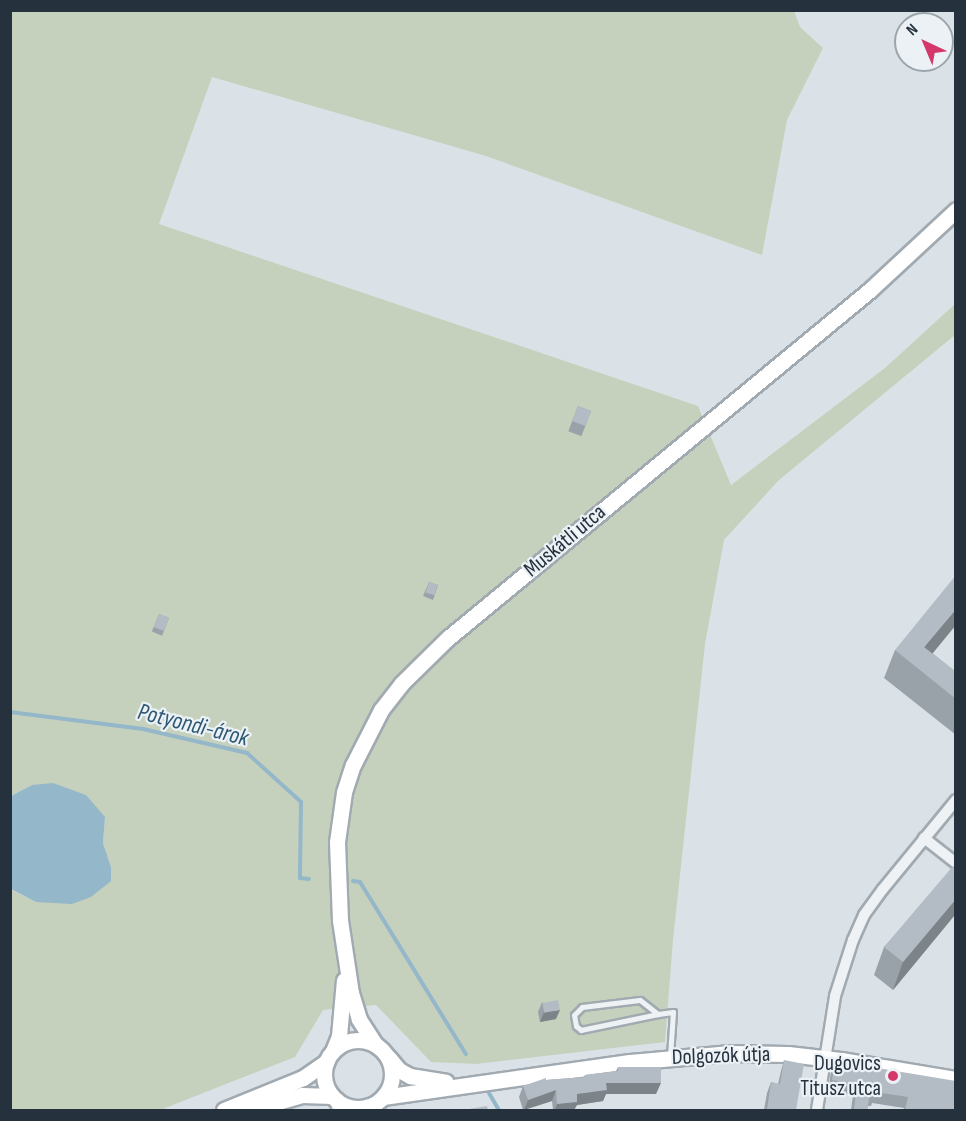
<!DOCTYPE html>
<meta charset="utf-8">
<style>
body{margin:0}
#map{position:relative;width:966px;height:1121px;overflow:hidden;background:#dbe2e7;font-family:"Sofia Sans Condensed",sans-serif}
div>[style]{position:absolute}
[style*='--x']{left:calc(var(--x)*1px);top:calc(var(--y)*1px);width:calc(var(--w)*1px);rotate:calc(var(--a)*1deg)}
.green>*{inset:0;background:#c5d1bc}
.water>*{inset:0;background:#94b7c9}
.stream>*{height:4px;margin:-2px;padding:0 2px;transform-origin:2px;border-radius:2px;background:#94b7c9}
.roads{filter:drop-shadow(2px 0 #a1aab1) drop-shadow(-2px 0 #a1aab1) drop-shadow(0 2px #a1aab1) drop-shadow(0 -2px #a1aab1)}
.service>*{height:5px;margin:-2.5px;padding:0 2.5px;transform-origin:2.5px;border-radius:2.5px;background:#eef2f5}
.minor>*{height:10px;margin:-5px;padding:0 5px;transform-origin:5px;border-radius:5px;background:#eef2f5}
.tertiary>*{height:14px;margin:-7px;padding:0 7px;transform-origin:7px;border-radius:7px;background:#eef2f5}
.secondary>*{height:15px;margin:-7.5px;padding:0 7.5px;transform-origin:7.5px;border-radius:7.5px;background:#fff}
.secondary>.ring{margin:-7.5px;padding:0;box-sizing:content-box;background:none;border:15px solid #fff;border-radius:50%}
.wall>*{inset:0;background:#9aa2a9;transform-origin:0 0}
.shaded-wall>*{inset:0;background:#7d8489}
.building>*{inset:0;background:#b3bcc4;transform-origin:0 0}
.dots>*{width:16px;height:16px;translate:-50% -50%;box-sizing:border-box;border:3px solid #ebf1f5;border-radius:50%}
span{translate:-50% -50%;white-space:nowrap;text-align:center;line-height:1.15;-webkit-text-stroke:4.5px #ebf1f5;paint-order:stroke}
.street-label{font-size:22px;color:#25323e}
.poi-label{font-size:22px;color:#25323e}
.right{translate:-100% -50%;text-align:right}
.water-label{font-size:24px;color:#2d5873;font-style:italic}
.frame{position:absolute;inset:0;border:12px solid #25323e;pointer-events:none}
.north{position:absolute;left:894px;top:12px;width:60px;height:60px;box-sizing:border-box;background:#ebf1f5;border:2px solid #9ca5ac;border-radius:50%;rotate:316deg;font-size:16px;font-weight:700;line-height:24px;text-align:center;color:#25323e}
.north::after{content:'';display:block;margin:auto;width:21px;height:27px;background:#d4386a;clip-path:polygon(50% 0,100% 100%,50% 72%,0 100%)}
</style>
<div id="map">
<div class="green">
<div style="clip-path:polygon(11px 11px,794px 11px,800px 27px,823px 48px,787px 120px,762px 255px,486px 156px,212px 77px,159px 224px,698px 406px,731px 485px,885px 368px,955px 304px,955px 335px,779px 480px,724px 540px,705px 644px,673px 940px,665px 1042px,476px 1064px,431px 1062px,376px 1005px,323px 1010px,295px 1057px,160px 1110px,11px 1110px,10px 889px,36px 902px,111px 867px,103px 843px,105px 817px,32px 785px,11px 796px)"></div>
</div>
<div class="water">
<div style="clip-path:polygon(53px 783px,86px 795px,105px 817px,103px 843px,111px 867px,111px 881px,91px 897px,72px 904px,36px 902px,11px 889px,11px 796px,32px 785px)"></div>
</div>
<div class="stream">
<div style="--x:10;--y:712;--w:134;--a:7.3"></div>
<div style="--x:143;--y:729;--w:107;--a:13"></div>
<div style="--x:247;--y:753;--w:73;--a:42.2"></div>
<div style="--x:301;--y:802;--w:76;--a:90.8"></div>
<div style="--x:300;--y:878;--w:9;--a:6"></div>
<div style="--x:353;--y:881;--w:7;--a:8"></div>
<div style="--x:360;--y:882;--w:202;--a:58.4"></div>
<div style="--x:489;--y:1093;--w:20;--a:60"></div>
</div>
<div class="roads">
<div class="service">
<div style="--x:658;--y:1014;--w:79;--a:168.3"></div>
<div style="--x:581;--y:1030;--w:6;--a:-141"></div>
<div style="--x:576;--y:1026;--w:11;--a:-100"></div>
<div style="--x:574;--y:1015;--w:11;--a:-45"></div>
<div style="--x:582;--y:1007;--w:58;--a:-6.9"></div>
<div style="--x:640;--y:1000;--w:23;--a:38"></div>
<div style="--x:658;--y:1014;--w:15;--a:-8"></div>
<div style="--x:673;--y:1012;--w:44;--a:93.9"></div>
</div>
<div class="minor">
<div style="--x:924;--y:838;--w:41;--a:38"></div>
<div style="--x:817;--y:1110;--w:115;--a:-81"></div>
<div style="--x:835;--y:996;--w:59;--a:-72.2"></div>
<div style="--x:853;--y:940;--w:27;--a:-66"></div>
<div style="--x:864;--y:915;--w:32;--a:-54"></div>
<div style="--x:883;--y:889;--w:115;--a:-50.6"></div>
</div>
<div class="tertiary">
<div style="--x:337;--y:1100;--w:10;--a:73"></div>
<div style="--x:366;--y:1110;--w:4;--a:-63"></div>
</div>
<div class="secondary">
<div class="ring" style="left:324px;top:1040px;width:53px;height:53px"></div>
<div style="--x:375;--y:1044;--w:30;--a:-123"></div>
<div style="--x:359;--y:1019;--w:27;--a:-107"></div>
<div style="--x:351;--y:993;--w:74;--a:-98.6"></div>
<div style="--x:340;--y:920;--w:78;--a:-92.2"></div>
<div style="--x:337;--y:842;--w:50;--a:-82"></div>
<div style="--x:344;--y:792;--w:28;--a:-72"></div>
<div style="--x:353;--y:765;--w:62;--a:-63"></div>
<div style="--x:381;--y:710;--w:34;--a:-52"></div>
<div style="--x:402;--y:683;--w:64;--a:-44.4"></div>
<div style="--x:448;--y:638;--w:548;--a:-39.52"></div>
<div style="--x:871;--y:289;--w:116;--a:-42.9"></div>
<div style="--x:333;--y:1051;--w:16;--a:-68"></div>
<div style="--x:339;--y:1036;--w:56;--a:-84.9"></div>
<div style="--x:389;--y:1058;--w:16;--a:50"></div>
<div style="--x:399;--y:1070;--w:13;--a:29"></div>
<div style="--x:410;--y:1076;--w:36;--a:9"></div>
<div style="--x:383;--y:1097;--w:249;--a:-8.1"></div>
<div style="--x:630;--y:1062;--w:98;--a:-5.2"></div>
<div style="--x:728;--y:1053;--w:60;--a:1"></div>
<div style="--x:788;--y:1054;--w:53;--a:6.5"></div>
<div style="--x:841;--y:1060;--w:117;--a:9.4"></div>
<div style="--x:224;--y:1110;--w:85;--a:-22.1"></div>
<div style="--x:303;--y:1078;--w:29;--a:-35"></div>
<div style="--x:250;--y:1110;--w:54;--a:-16.1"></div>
<div style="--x:302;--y:1095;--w:30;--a:2"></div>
</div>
</div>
<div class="wall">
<div style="left:578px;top:406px;width:14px;height:27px;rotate:21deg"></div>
<div style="clip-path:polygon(429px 582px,438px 585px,433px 600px,423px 596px)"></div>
<div style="left:159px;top:614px;width:11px;height:19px;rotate:22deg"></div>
<div style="clip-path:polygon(895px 650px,932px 653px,956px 672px,956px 735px,884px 678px)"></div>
<div style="clip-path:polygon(956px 868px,956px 918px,954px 916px,893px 990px,874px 975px,884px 947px)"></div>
<div style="clip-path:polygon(542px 1002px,556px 1019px,540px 1022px,538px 1012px)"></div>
<div style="clip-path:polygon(784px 1060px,796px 1110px,764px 1110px,767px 1093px,771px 1082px,778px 1084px,781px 1071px)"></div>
<div style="clip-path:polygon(835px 1061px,956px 1110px,903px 1110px,904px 1108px,872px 1103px,871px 1106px,868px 1106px,867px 1110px,851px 1110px,853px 1095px,828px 1091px,831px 1072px)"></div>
<div style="clip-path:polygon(618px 1067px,656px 1094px,606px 1094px,603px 1101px,577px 1105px,574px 1110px,553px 1110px,552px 1101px,523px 1110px,519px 1097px,523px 1086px,546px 1080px,584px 1077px,585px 1075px,616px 1071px)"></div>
</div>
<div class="shaded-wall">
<div style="clip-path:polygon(956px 609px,956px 625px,919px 670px,924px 647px)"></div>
<div style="clip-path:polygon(956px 899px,956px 911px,954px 916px,893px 990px,903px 962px)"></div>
<div style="clip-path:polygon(560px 1010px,556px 1019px,540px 1022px,544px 1012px)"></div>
<div style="clip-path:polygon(606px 1083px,661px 1083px,656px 1094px,606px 1094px,603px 1101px,577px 1105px,574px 1110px,555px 1110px,557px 1104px,577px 1094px)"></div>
<div style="clip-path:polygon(556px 1090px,552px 1101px,524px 1110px,528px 1100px)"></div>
</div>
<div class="building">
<div style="left:578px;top:406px;width:14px;height:16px;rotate:21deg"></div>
<div style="clip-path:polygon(956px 575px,956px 609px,924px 647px,956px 672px,956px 699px,895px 650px)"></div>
<div style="left:429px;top:582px;width:9px;height:11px;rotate:18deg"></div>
<div style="left:159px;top:614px;width:11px;height:14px;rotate:22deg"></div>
<div style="clip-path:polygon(953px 866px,956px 868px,956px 899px,903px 962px,884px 947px)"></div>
<div style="left:558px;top:1000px;width:10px;height:16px;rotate:79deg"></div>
<div style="clip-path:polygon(784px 1060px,804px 1064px,796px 1110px,767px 1110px,771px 1082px,780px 1084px)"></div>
<div style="clip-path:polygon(835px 1061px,956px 1081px,956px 1110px,905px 1110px,908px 1097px,875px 1092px,875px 1095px,870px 1094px,867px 1110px,854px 1110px,857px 1084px,832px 1080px)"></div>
<div style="clip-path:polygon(618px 1067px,661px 1067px,661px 1083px,606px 1083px,607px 1090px,577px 1094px,577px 1102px,557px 1104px,556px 1090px,528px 1100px,523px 1086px,546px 1078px,546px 1080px,585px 1077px,585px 1075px,618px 1071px)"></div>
<div style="clip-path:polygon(487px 1106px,488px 1110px,463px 1110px)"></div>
</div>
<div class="dots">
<div style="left:893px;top:1076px;background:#d4386a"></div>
</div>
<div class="street-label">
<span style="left:565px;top:541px;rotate:-40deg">Muskátli utca</span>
<span style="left:721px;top:1056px;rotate:-2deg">Dolgozók útja</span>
</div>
<div class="poi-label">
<span class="right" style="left:881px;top:1076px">Dugovics<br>Titusz utca</span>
</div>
<div class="water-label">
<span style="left:193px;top:725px;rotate:14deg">Potyondi-árok</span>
</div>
<div class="frame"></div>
<div class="north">N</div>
</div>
